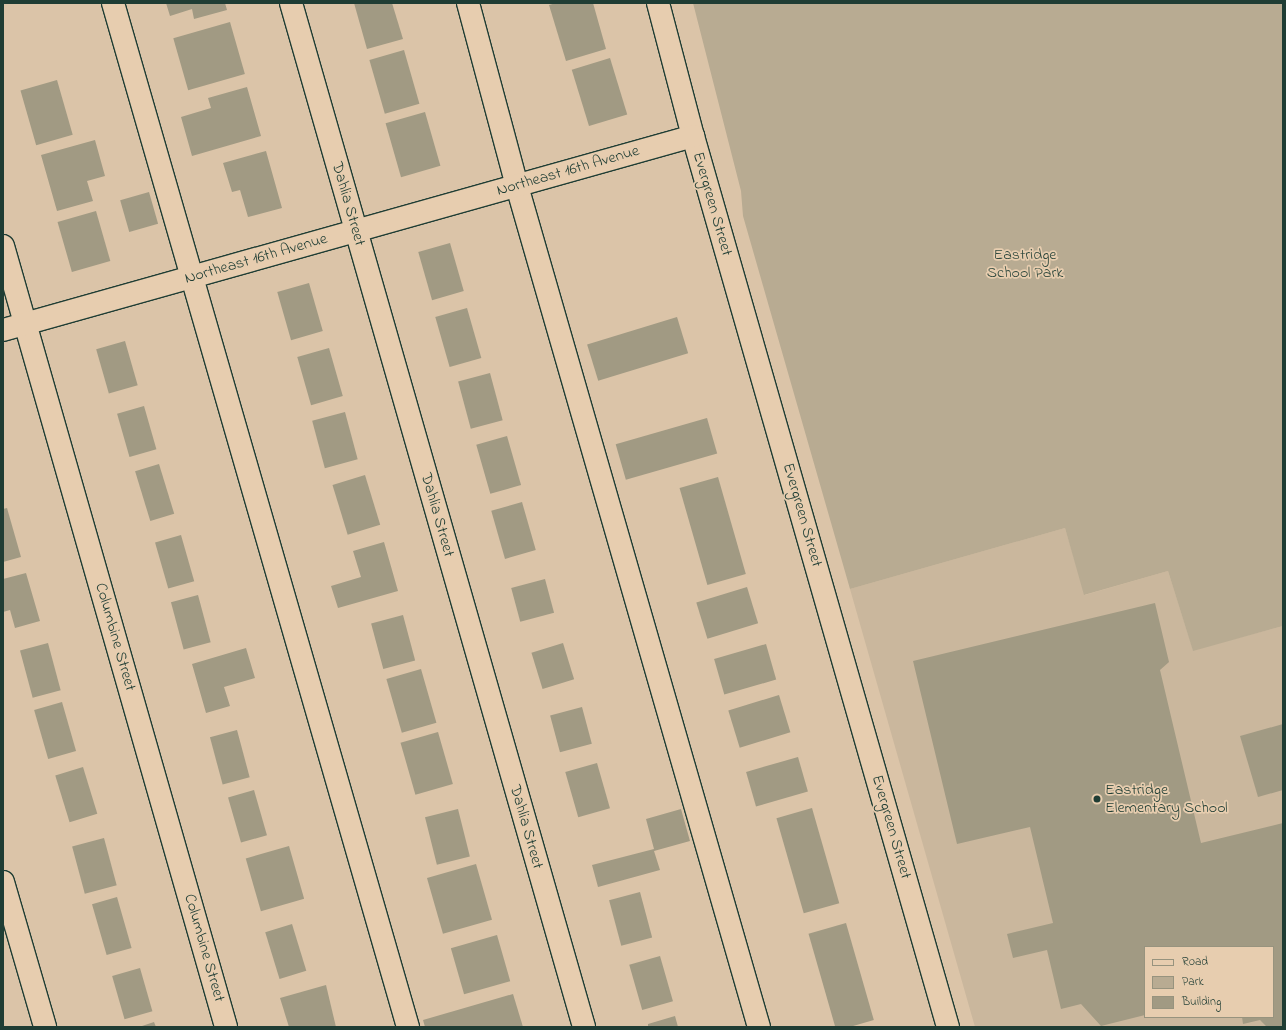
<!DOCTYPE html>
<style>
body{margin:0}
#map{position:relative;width:1286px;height:1030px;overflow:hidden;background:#dbc4a8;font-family:"Indie Flower",sans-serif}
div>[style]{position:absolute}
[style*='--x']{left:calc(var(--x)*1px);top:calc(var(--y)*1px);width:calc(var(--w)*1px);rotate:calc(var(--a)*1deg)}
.built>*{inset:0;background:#cab79d}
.green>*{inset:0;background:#b8ab92}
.building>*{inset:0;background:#a19a83;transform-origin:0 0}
.roads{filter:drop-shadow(1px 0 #1f3d34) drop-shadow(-1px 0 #1f3d34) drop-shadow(0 1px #1f3d34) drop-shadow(0 -1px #1f3d34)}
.minor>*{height:22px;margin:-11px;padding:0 11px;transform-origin:11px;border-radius:11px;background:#e7cdaf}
.dots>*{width:11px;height:11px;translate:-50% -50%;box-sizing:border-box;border:2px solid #e7cdaf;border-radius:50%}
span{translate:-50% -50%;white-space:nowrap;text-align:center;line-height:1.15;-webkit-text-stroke:3.5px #e7cdaf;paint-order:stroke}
.street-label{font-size:16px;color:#1f3d34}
.park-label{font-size:16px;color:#2e483d}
.poi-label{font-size:16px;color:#1f3d34}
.left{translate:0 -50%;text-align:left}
.frame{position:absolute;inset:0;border:4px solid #1f3d34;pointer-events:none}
.legend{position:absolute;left:1144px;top:946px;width:130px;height:72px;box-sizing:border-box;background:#e7cdaf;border:1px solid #97937e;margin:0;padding:5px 7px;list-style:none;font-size:12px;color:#1f3d34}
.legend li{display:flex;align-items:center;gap:8px;height:20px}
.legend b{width:20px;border:1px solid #97937e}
</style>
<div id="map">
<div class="built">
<div style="clip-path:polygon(evenodd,1065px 528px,1085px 595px,1168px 571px,1193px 650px,1283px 626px,1283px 1027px,975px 1027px,850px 589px,1065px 528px,1145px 947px,1273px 947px,1273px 1017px,1145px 1017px,1145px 947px)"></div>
</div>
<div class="green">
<div style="clip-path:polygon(693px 3px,1283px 3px,1283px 626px,1193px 651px,1168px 571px,1084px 595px,1065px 528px,850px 589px,743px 216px,741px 191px)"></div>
</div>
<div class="building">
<div style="clip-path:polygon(166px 3px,225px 3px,227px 10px,194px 19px,192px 9px,170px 16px)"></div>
<div style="clip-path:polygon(354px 3px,392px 3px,403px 39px,367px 49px)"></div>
<div style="clip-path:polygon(556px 3px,593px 3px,606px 49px,566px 61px,549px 5px)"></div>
<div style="left:230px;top:22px;width:54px;height:59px;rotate:74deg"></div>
<div style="left:404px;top:50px;width:56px;height:36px;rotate:74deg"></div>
<div style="left:610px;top:58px;width:59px;height:40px;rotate:73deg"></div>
<div style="left:57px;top:80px;width:57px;height:38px;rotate:74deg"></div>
<div style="clip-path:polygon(247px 87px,261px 136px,192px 156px,181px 117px,211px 108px,208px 98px)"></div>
<div style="left:425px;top:112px;width:56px;height:41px;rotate:74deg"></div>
<div style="clip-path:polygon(95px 140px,105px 176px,87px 181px,93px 201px,57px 211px,41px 155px)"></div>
<div style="clip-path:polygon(266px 151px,282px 208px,248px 217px,240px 190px,232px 192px,223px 163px)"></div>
<div style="left:149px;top:192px;width:33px;height:30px;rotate:74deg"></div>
<div style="left:96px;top:211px;width:52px;height:40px;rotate:74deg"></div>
<div style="left:450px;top:243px;width:50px;height:33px;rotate:74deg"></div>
<div style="left:309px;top:283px;width:50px;height:33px;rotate:74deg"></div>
<div style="left:467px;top:308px;width:52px;height:33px;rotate:74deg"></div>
<div style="left:677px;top:317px;width:38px;height:94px;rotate:73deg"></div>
<div style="left:125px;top:341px;width:46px;height:30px;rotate:74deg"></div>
<div style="left:329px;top:348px;width:50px;height:33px;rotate:74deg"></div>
<div style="left:490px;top:373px;width:49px;height:33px;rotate:75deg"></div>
<div style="left:144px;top:406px;width:45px;height:28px;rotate:74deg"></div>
<div style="left:345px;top:412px;width:49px;height:34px;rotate:75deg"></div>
<div style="left:707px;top:418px;width:37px;height:95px;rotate:74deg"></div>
<div style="left:507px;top:436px;width:51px;height:32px;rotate:74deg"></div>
<div style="left:159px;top:464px;width:52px;height:25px;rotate:73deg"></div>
<div style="left:365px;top:475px;width:52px;height:34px;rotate:73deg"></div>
<div style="left:718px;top:477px;width:101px;height:40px;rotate:74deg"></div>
<div style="left:522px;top:502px;width:50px;height:32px;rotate:74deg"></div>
<div style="clip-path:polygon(7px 508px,21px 557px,3px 562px,3px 509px)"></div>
<div style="left:181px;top:535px;width:48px;height:27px;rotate:74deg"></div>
<div style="clip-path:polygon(384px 542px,398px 591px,338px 608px,331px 586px,361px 577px,353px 551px)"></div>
<div style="clip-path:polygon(26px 573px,40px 621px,15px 628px,10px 610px,3px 612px,3px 579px)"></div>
<div style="left:545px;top:579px;width:35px;height:35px;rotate:75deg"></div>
<div style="left:747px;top:587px;width:38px;height:53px;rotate:73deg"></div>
<div style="left:198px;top:595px;width:49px;height:28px;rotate:75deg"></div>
<div style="clip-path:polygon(1155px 603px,1169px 662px,1160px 670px,1201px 843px,1283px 823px,1283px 1026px,1267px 1027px,1260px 1020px,1243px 1024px,1242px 1017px,1273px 1017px,1273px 947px,1145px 947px,1145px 1015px,1101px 1026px,1081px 1004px,1061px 1009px,1047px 950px,1013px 958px,1007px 934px,1053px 923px,1030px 827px,957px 844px,913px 661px)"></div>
<div style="left:403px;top:615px;width:47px;height:33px;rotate:75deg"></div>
<div style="left:48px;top:643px;width:49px;height:29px;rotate:75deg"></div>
<div style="left:563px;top:643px;width:38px;height:33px;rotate:73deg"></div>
<div style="left:766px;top:644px;width:37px;height:54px;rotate:74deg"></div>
<div style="clip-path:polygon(246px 648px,255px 678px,224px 687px,230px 706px,206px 713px,192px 664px)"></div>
<div style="left:421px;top:669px;width:56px;height:36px;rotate:74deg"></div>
<div style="left:779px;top:695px;width:39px;height:53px;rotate:73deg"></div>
<div style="left:62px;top:702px;width:51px;height:29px;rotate:74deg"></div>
<div style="left:582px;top:707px;width:38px;height:33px;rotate:75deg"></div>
<div style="clip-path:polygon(1283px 724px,1283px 790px,1258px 797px,1240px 736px)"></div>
<div style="left:237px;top:730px;width:49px;height:28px;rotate:75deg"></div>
<div style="left:438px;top:732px;width:54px;height:39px;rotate:74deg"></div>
<div style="left:798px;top:757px;width:36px;height:54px;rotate:74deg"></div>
<div style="left:597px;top:763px;width:47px;height:33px;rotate:74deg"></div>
<div style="left:83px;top:767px;width:49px;height:29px;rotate:73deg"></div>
<div style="left:254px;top:790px;width:47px;height:27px;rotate:74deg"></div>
<div style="left:812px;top:808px;width:99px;height:37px;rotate:74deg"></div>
<div style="left:458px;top:809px;width:49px;height:34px;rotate:76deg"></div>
<div style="clip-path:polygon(681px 809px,690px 841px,654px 851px,660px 870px,598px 887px,592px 865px,654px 849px,646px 819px)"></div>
<div style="left:104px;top:838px;width:49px;height:33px;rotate:75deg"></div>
<div style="left:289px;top:846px;width:55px;height:45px;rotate:74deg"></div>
<div style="left:476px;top:864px;width:58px;height:51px;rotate:74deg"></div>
<div style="left:640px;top:892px;width:47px;height:32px;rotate:75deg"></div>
<div style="left:117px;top:897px;width:53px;height:26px;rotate:74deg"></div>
<div style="left:846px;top:923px;width:101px;height:39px;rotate:74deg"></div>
<div style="left:292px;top:924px;width:49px;height:28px;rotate:73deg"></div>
<div style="left:497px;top:935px;width:48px;height:48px;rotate:74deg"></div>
<div style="left:660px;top:956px;width:47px;height:32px;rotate:74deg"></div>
<div style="left:140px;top:968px;width:45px;height:29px;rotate:74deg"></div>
<div style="clip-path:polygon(326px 985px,336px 1027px,289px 1027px,280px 998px)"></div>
<div style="clip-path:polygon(513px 994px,523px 1027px,425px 1027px,423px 1020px)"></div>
<div style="clip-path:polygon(675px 1016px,678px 1027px,648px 1027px,648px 1024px)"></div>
<div style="clip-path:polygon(154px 1022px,156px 1027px,139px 1027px)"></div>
</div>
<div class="roads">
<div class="minor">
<div style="--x:113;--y:3;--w:1066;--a:73.93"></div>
<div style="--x:291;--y:3;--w:1065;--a:74.03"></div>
<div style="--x:468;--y:3;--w:189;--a:75"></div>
<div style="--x:517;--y:186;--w:875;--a:73.95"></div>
<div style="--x:658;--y:3;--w:138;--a:75.3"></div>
<div style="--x:693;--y:136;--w:927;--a:74.03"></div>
<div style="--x:3;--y:246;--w:812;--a:74.06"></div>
<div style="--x:3;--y:330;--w:717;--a:-15.7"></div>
<div style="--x:3;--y:882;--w:151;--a:73.8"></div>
</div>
</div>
<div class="dots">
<div style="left:1097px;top:799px;background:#1f3d34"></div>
</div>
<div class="street-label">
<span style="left:568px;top:171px;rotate:-16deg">Northeast 16th Avenue</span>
<span style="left:348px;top:204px;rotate:74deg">Dahlia Street</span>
<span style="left:712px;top:204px;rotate:74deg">Evergreen Street</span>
<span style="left:256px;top:259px;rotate:-16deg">Northeast 16th Avenue</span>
<span style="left:437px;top:515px;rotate:74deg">Dahlia Street</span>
<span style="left:802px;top:515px;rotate:74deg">Evergreen Street</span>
<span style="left:115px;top:637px;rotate:74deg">Columbine Street</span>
<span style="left:526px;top:827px;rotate:74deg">Dahlia Street</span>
<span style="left:891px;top:827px;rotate:74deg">Evergreen Street</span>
<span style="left:204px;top:948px;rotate:74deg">Columbine Street</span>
</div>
<div class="park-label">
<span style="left:1025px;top:264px">Eastridge<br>School Park</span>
</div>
<div class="poi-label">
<span class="left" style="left:1105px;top:799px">Eastridge<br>Elementary School</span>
</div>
<div class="frame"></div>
<ul class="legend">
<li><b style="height:5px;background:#e7cdaf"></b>Road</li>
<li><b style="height:11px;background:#b8ab92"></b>Park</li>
<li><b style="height:11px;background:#a19a83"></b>Building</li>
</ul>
</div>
